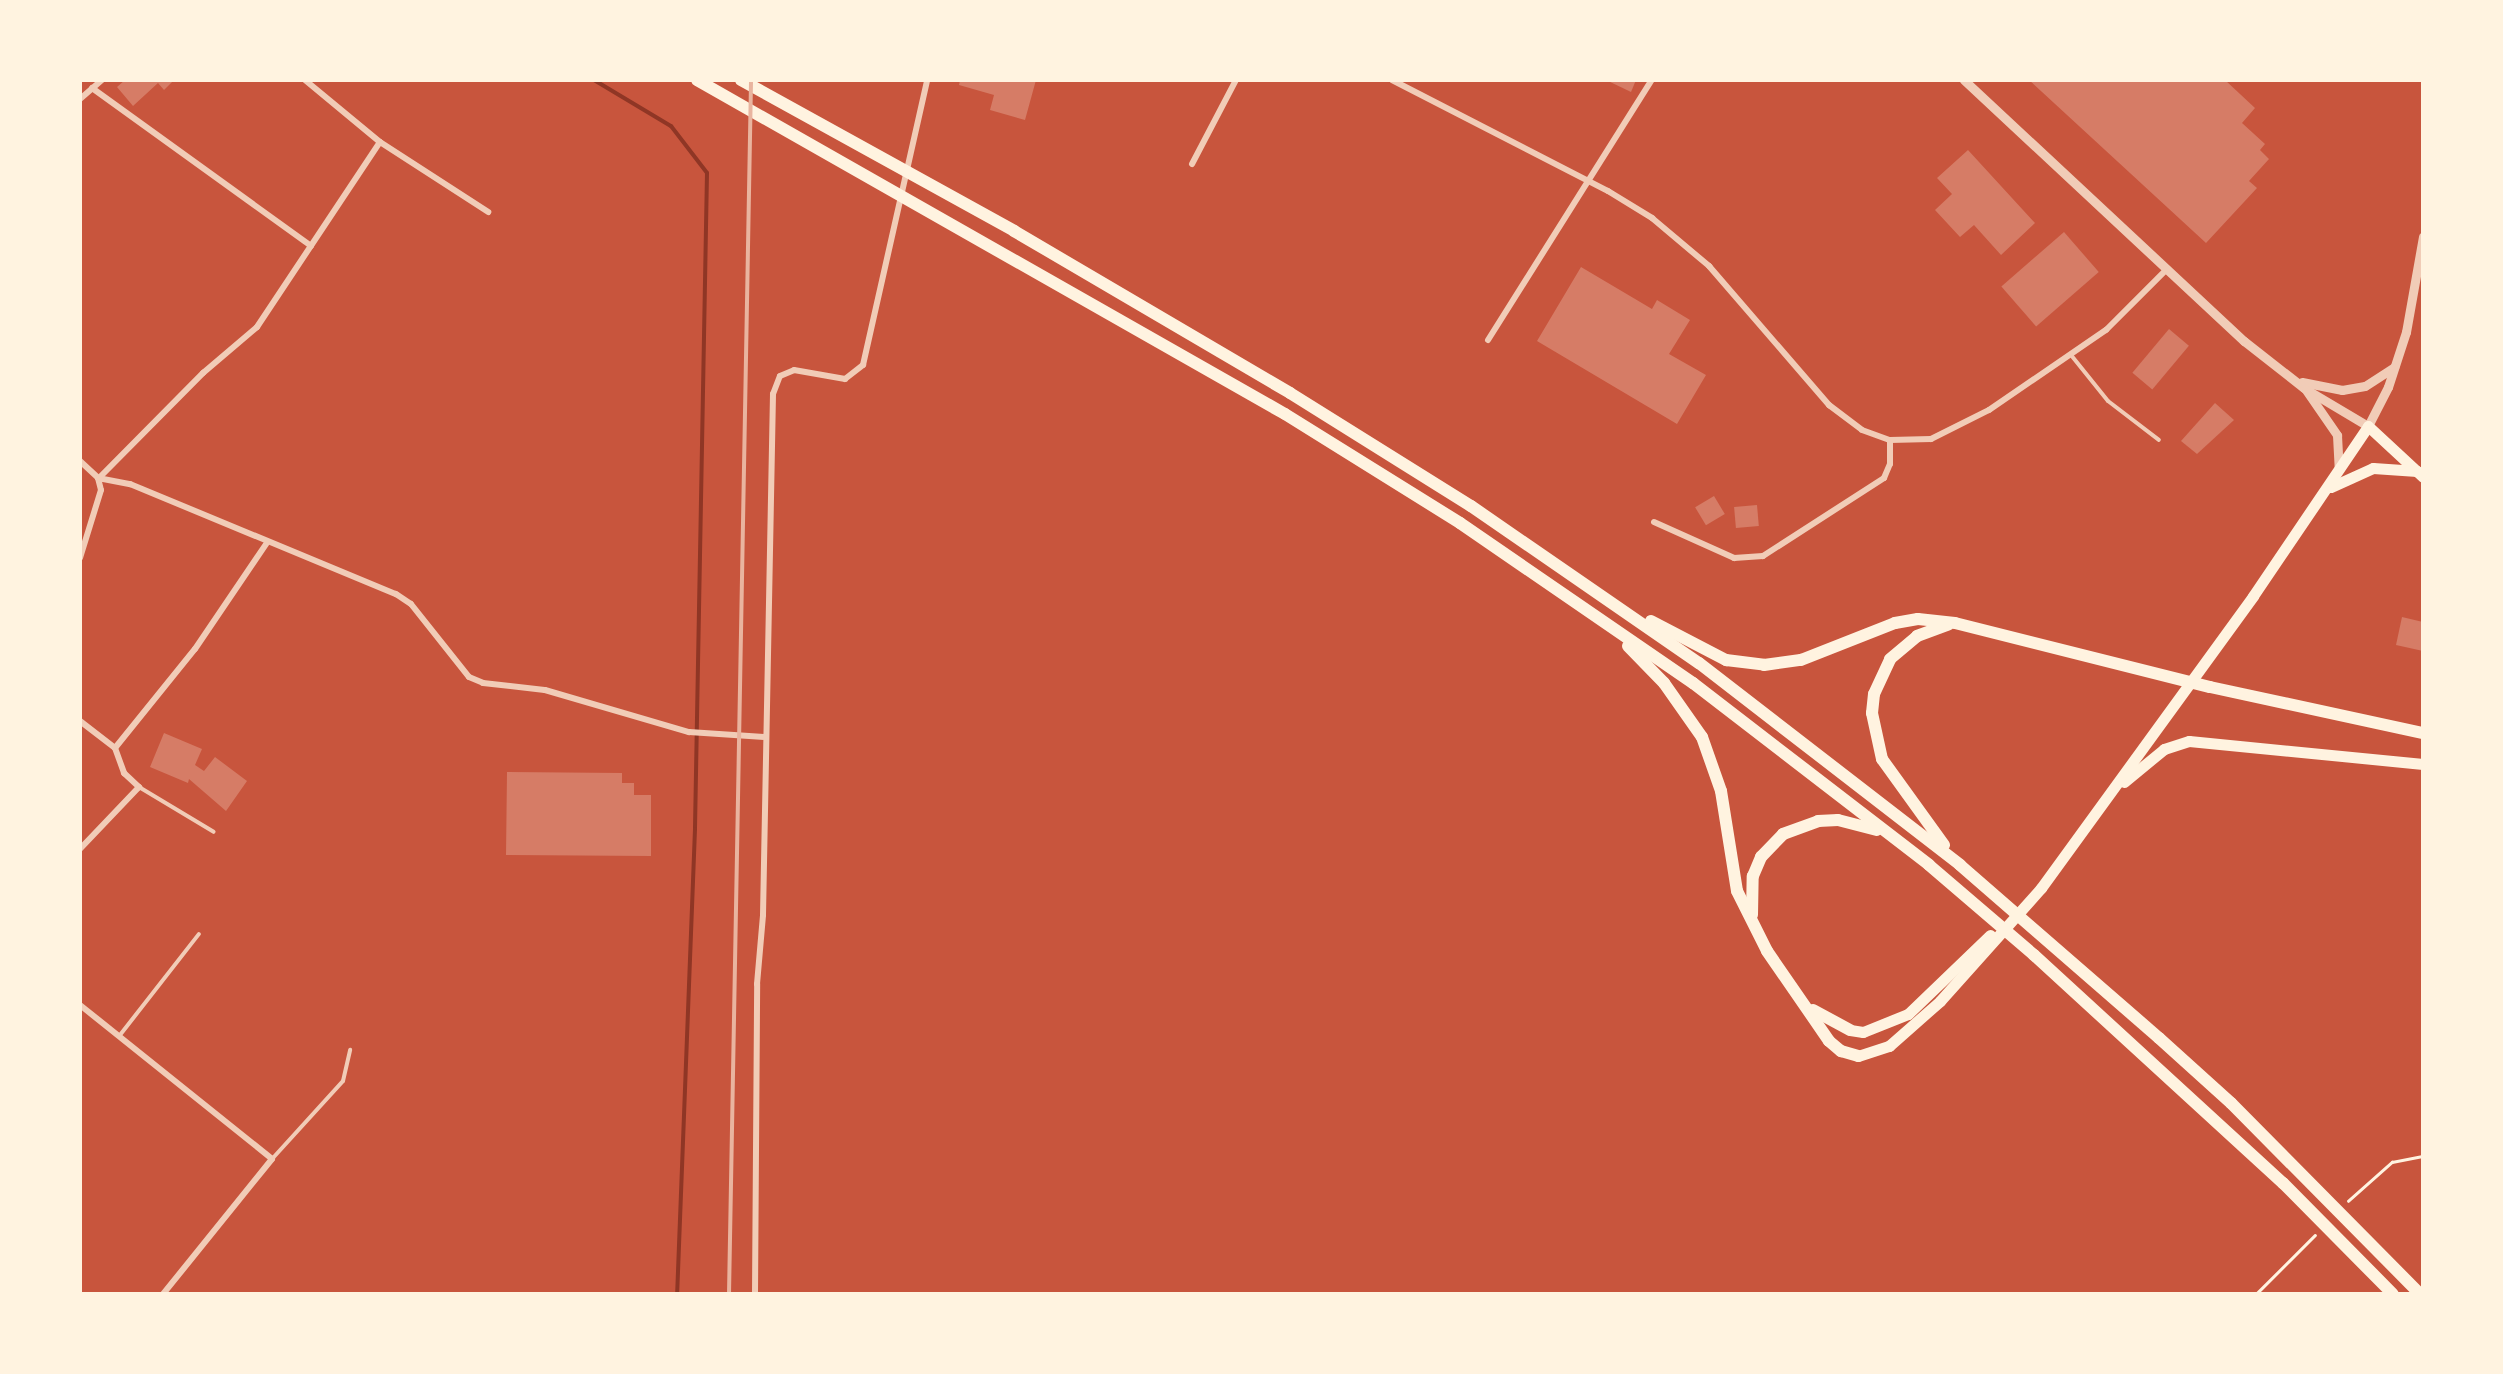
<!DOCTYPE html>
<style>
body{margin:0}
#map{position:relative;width:2503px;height:1374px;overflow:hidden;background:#c8553d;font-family:Spectral,serif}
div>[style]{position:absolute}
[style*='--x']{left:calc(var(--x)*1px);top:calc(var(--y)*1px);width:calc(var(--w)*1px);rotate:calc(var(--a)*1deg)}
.stream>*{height:4px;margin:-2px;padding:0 2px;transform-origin:2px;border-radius:2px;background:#8f3625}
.building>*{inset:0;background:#d67c66;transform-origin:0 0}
.path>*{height:2.5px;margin:-1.25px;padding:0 1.25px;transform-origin:1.25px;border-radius:1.25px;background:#fff3e0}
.service>*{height:4px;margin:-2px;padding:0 2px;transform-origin:2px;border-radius:2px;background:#f1ccb7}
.minor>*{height:6px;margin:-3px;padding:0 3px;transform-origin:3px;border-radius:3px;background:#f1ccb7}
.tertiary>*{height:9px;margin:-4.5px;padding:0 4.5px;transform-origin:4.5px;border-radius:4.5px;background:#f1ccb7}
.primary>*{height:11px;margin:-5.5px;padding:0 5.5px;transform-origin:5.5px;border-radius:5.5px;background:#fff3e0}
.motorway>*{height:12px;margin:-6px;padding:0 6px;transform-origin:6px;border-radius:6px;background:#fff3e0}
.rail>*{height:4px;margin:-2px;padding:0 2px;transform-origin:2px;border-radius:2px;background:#e9b49f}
span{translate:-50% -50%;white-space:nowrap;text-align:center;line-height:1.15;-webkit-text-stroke:10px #fff3e0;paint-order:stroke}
.frame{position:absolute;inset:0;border:82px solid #fff3e0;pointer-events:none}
</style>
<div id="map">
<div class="stream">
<div style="--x:594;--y:80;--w:90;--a:30.9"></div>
<div style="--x:671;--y:126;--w:59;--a:52.5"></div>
<div style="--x:707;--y:173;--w:656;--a:91.05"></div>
<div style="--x:695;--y:829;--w:465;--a:92.2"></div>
</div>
<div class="building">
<div style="clip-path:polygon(125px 80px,174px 80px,164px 90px,158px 83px,133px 106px,117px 87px)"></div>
<div style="clip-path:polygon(960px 80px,1036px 80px,1025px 120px,990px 110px,994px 95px,959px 85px)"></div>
<div style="clip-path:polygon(1606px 80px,1636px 80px,1631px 92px)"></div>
<div style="clip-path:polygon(2029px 80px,2225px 80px,2255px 108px,2242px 123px,2265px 144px,2260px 150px,2269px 159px,2249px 181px,2257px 188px,2206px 243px)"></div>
<div style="clip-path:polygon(1968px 150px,2035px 223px,2001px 255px,1974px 225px,1960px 237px,1935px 210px,1952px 194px,1937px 178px)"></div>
<div style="left:2064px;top:232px;width:53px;height:83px;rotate:49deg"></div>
<div style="clip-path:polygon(1581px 267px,1652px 309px,1657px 300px,1690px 320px,1669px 354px,1706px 375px,1677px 424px,1537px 341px)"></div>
<div style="left:2169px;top:329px;width:26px;height:57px;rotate:40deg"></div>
<div style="clip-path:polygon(2215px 403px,2234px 420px,2197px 454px,2181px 441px)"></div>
<div style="left:1714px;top:496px;width:21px;height:22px;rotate:59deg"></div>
<div style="left:1757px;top:505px;width:21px;height:23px;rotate:85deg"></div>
<div style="clip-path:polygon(2402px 617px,2423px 622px,2423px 651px,2396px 645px)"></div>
<div style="clip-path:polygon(164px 733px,202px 749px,195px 765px,204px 771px,215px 757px,247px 781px,226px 811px,189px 779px,188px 783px,150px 767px)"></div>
<div style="clip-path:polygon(507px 772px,622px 773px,622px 783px,634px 783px,634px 795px,651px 795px,651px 856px,506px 855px)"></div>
</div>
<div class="path">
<div style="--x:2348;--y:1201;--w:59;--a:-41.6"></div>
<div style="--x:2392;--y:1162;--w:32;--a:-11"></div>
<div style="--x:2256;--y:1294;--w:83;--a:-45"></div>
</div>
<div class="service">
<div style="--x:2071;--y:355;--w:59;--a:51.2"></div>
<div style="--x:2108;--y:401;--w:64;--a:37.4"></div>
<div style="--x:139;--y:787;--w:87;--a:31"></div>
<div style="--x:120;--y:1035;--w:128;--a:-52"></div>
<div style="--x:272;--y:1159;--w:105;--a:-47.7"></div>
<div style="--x:343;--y:1081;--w:32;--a:-77"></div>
</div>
<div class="minor">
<div style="--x:305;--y:80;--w:97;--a:39.6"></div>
<div style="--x:380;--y:142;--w:129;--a:32.9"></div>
<div style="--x:1392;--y:80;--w:243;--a:27.2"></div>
<div style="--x:1608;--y:191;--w:52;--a:31.5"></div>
<div style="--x:1652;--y:218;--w:75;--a:40.1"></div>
<div style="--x:1709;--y:266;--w:184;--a:49.2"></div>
<div style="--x:1829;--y:405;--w:41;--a:37.1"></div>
<div style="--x:1862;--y:430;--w:30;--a:20"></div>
<div style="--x:1890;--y:440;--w:41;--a:-1.4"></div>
<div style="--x:1931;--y:439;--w:65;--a:-26.6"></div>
<div style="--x:1989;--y:410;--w:142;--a:-34.4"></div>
<div style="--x:2106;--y:330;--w:85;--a:-45"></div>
<div style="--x:92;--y:88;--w:270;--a:35.8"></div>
<div style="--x:80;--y:99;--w:29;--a:-41"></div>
<div style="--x:1192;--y:164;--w:95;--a:-62.4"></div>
<div style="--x:1488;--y:340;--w:307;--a:-57.8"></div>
<div style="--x:80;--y:461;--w:25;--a:43"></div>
<div style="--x:98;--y:478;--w:12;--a:76"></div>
<div style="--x:101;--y:490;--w:71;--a:107.2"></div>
<div style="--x:98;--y:478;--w:33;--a:11"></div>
<div style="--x:130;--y:484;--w:288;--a:22.5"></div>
<div style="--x:396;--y:594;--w:18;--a:34"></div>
<div style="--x:411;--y:604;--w:93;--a:51.5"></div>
<div style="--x:469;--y:677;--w:15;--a:23"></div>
<div style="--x:483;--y:683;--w:62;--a:6.4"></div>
<div style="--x:545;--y:690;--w:150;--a:16.3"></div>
<div style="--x:689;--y:732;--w:76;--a:3.8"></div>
<div style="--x:99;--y:478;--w:148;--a:-45.3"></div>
<div style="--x:203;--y:373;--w:71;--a:-40.4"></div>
<div style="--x:257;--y:327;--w:222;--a:-56.4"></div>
<div style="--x:1654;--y:522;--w:88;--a:24.2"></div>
<div style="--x:1734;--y:558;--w:29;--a:-4"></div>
<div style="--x:1763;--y:556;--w:144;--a:-32.8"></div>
<div style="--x:1884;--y:478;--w:15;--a:-67"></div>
<div style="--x:1890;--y:464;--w:24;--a:-90"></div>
<div style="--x:80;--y:721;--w:44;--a:37.6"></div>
<div style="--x:115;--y:748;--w:27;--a:70"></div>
<div style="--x:124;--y:773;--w:21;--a:43"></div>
<div style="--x:139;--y:787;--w:86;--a:133.6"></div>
<div style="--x:115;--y:748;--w:127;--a:-51.1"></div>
<div style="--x:195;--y:649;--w:127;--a:-55.9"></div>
<div style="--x:80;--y:1005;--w:246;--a:38.7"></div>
<div style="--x:272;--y:1159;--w:174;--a:128.9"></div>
<div style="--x:755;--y:1294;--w:310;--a:-89.6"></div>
<div style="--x:757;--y:984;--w:69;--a:-85"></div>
<div style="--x:763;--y:915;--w:521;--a:-88.9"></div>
<div style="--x:773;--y:394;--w:19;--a:-69"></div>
<div style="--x:780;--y:376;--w:15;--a:-23"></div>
<div style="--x:794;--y:370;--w:52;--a:10"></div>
<div style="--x:845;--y:379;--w:23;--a:-38"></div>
<div style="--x:863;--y:365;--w:292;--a:-77.3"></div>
</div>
<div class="tertiary">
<div style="--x:1964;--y:80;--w:383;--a:43"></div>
<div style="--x:2244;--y:341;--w:76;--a:38.1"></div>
<div style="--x:2304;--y:388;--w:74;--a:30.7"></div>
<div style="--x:2368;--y:426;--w:44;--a:-62.9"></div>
<div style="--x:2388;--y:387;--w:58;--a:-71.9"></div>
<div style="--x:2406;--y:332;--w:97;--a:-79.9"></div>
<div style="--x:2302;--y:382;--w:41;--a:11.3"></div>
<div style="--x:2342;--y:390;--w:23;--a:-10"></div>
<div style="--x:2365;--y:386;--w:35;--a:-33"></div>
<div style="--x:2306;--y:390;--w:55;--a:55.4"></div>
<div style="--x:2337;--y:435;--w:35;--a:87"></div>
</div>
<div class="primary">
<div style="--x:2331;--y:487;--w:46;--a:-24.3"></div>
<div style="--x:2373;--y:468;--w:44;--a:3.9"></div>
<div style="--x:2124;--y:782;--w:52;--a:-39.5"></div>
<div style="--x:2164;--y:749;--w:26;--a:-18"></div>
<div style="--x:2189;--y:741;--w:235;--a:5.6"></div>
<div style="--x:1850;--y:1030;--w:13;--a:9"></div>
<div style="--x:1863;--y:1032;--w:48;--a:-21.8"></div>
<div style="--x:1908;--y:1014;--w:114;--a:-43.9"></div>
<div style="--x:1858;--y:1056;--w:33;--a:-18"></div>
<div style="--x:1889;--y:1046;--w:68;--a:-41.4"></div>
<div style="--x:1940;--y:1001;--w:152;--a:-48.2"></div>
<div style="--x:2041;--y:888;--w:361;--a:-54"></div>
<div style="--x:2253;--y:596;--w:205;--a:-55.9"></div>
<div style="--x:2368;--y:426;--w:75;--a:42.8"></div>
</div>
<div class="motorway">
<div style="--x:697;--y:80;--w:676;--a:29.6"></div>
<div style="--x:1285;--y:414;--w:206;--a:31.9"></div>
<div style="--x:1460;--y:523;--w:283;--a:34.5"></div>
<div style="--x:1693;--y:683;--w:298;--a:37.6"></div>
<div style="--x:1929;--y:865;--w:138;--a:40.6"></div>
<div style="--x:2034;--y:955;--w:338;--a:42.5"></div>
<div style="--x:2283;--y:1183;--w:156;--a:45.3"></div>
<div style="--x:741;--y:80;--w:312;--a:28.9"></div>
<div style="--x:1014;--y:231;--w:320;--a:30.4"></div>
<div style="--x:1290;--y:393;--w:213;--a:32"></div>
<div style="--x:1471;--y:506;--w:277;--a:34.6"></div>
<div style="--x:1699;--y:663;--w:330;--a:37.7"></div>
<div style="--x:1960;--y:865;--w:264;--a:41"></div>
<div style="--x:2159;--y:1038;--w:97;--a:42.1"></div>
<div style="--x:2231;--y:1103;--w:269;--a:45.3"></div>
<div style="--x:1651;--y:621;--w:85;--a:27.5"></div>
<div style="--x:1726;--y:660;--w:38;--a:7"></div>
<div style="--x:1764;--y:665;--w:37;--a:-8"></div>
<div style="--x:1801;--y:660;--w:101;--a:-21.5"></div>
<div style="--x:1895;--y:623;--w:23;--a:-10"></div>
<div style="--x:1918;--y:619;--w:37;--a:6"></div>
<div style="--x:1955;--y:623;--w:263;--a:14.1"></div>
<div style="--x:2210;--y:687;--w:218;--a:12.2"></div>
<div style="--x:1628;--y:646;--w:52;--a:45.8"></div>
<div style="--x:1664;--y:683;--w:66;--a:54.9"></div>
<div style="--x:1702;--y:737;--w:57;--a:70.6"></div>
<div style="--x:1721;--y:791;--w:101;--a:80.9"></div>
<div style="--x:1737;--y:891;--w:67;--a:63.4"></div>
<div style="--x:1767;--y:951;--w:109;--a:55.4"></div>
<div style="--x:1829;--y:1041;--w:16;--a:40"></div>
<div style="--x:1841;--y:1051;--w:18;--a:16"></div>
<div style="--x:1944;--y:845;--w:106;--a:-125.8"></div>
<div style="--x:1882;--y:759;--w:47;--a:-102.3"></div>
<div style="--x:1872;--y:713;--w:19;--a:-84"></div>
<div style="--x:1874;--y:694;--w:38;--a:-65"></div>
<div style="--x:1890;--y:659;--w:35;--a:-40"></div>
<div style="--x:1917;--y:636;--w:33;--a:-20"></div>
<div style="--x:1752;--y:915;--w:39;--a:-89"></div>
<div style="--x:1753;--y:876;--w:21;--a:-67"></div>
<div style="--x:1761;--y:857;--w:32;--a:-46"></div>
<div style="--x:1783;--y:834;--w:37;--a:-20"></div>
<div style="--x:1818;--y:821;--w:20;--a:-3"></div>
<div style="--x:1838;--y:820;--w:40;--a:14.4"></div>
<div style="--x:1813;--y:1010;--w:42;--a:28.4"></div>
</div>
<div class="rail">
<div style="--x:729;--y:1294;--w:1214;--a:-88.96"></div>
</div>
<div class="frame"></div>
</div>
